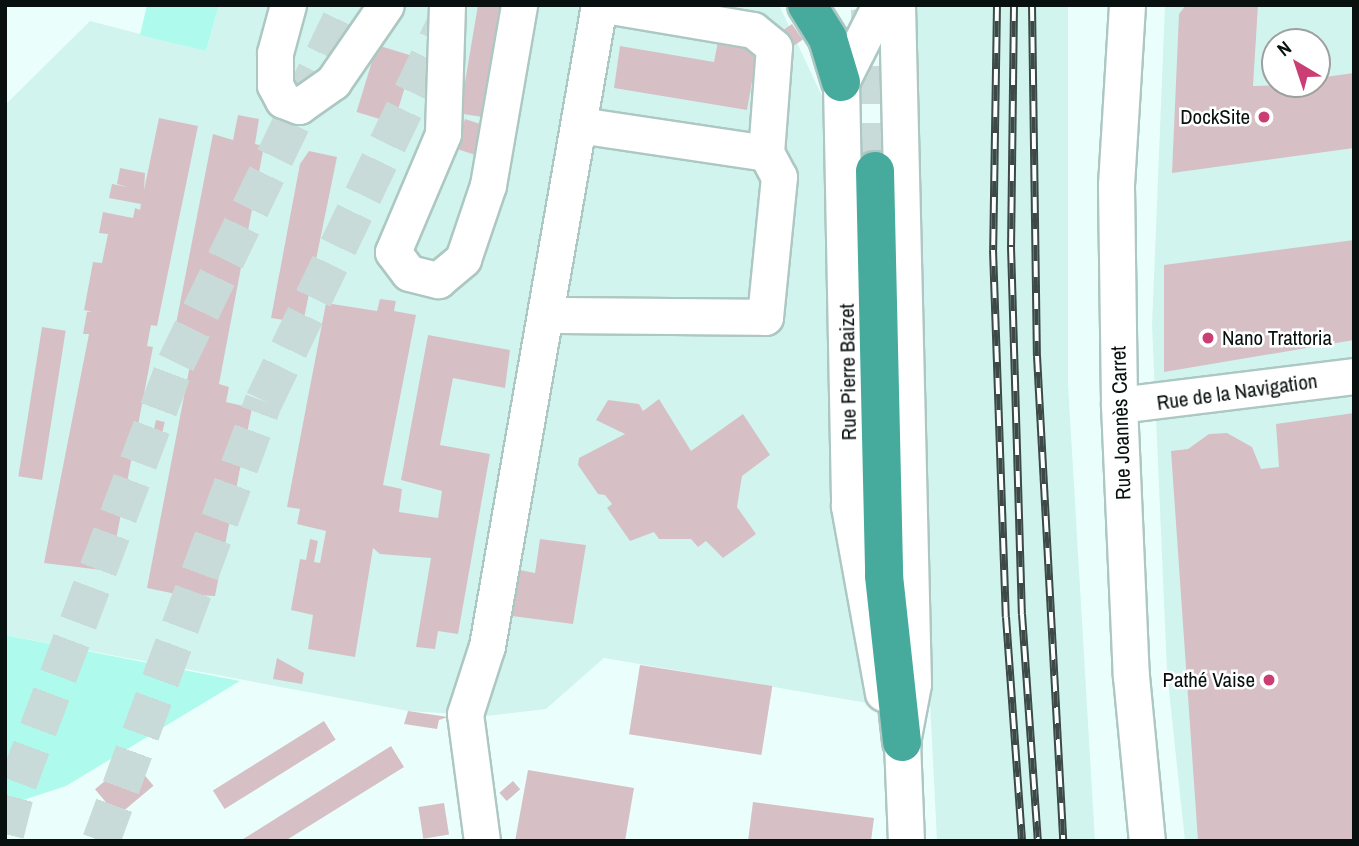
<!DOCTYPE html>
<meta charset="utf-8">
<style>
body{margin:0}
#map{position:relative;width:1359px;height:846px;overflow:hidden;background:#eafffb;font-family:"Archivo Narrow",sans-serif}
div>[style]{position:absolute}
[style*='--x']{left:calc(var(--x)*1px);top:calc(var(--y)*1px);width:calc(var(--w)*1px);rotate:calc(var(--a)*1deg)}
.built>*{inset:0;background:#d1f5ee}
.green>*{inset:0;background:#aefbee}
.building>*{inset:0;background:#d7c0c5;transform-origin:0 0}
.highway-tunnel>*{height:38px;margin-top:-19px;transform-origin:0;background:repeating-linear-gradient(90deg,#c8dbd8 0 38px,transparent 0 57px)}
.roads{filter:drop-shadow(2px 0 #adc7c2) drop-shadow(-2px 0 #adc7c2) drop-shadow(0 2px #adc7c2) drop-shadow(0 -2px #adc7c2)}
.minor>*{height:35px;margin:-17.5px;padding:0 17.5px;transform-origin:17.5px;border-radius:17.5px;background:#fff}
.highway>*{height:38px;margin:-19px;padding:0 19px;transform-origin:19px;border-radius:19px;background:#46ab9d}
.rail>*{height:8px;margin-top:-4px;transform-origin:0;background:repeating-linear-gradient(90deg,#fff 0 16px,#3d4946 0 32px);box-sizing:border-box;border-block:2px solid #3d4946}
.dots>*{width:19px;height:19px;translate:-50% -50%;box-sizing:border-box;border:4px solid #fff;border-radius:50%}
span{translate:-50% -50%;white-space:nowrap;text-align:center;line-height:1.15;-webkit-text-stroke:5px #fff;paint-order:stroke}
.poi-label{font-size:21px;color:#08110f}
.right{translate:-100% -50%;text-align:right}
.left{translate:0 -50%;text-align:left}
.street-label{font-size:21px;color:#08110f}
.frame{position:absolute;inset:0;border:7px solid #08110f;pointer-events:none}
.north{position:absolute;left:1261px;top:28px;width:70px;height:70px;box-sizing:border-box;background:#fff;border:2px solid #9ca09f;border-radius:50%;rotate:321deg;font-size:19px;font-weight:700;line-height:28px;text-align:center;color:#08110f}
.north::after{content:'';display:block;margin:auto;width:24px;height:32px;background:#ca3e73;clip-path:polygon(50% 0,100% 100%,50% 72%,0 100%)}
</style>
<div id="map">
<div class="built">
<div style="clip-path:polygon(219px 5px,779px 5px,823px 98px,838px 553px,873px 704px,604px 658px,546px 709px,487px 716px,408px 711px,5px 635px,5px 105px,90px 21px,206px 51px)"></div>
<div style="clip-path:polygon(916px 5px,1068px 5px,1068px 383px,1095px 841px,937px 841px,919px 483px)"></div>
<div style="clip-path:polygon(evenodd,1165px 5px,1354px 5px,1354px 841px,1185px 841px,1167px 672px,1152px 325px,1165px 5px,1275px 42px,1317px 42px,1317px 84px,1275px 84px,1275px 42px)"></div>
</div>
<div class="green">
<div style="clip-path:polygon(147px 5px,219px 5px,206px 51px,140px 35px)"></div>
<div style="clip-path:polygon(5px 635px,240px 681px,66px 786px,5px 806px)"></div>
</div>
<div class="building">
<div style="clip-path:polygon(478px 5px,515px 5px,495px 119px,457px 113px,457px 88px,465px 82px)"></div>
<div style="clip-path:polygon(1186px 5px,1258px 5px,1253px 86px,1317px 84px,1317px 78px,1354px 73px,1354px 148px,1172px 173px,1179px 14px)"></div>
<div style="left:792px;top:24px;width:19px;height:14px;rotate:55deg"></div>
<div style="clip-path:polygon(718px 41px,758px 48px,747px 110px,614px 88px,620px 46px,714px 62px)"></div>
<div style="left:377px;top:45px;width:39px;height:70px;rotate:17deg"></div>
<div style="clip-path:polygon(238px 115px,259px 119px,255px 144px,264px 146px,219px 384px,229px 387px,226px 402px,252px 408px,215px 596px,176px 594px,147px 588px,196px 334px,175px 329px,213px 134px,233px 140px)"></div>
<div style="clip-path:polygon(159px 118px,198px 126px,157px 326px,151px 325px,147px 346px,153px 347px,110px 571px,44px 563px,89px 334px,83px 334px,87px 312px,92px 312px,84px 310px,93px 262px,102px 263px,108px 234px,99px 233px,103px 212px,133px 218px,135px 208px,140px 210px,141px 204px,109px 198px,112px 184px,127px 187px,117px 184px,120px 168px,145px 173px,144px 190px)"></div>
<div style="left:465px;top:119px;width:26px;height:31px;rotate:18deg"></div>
<div style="clip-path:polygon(309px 151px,337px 157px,303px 323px,271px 318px,300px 164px)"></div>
<div style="clip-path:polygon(1354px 240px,1354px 340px,1164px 372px,1164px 265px)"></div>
<div style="clip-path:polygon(380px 299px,396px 301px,394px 311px,416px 315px,383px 485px,402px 489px,399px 512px,438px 518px,442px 491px,401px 480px,428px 335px,510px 350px,505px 388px,453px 378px,440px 445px,490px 454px,458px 634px,438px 631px,435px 649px,416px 647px,431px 558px,380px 554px,373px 548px,355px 657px,308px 649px,313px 615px,291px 610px,300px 559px,306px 560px,310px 539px,318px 541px,314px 562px,320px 563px,326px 531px,297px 524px,300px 509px,287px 507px,326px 303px,377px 311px)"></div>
<div style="left:42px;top:327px;width:24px;height:151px;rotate:9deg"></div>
<div style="clip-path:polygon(659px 399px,691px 451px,743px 414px,770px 455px,742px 476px,737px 507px,756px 534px,723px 558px,706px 541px,698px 547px,691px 539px,659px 539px,654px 532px,630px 541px,607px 508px,612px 504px,605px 495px,598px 494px,578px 465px,579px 458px,625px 434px,596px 420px,608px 400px,639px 404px,643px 411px)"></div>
<div style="clip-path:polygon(1354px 413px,1354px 841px,1198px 841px,1171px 451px,1188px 449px,1209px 434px,1227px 433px,1252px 447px,1261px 469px,1279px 467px,1276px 424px)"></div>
<div style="left:156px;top:420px;width:9px;height:26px;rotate:13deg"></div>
<div style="clip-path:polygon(540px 539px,586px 545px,573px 624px,512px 616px,520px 570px,535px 573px)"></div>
<div style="clip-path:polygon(277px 658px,304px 673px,302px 684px,273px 679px)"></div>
<div style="left:640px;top:665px;width:134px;height:70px;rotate:9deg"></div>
<div style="clip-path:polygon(408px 711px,448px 717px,439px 720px,437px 729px,404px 724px)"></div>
<div style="left:324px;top:721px;width:22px;height:131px;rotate:58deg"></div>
<div style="clip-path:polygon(391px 746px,404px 767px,285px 841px,240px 841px)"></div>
<div style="left:131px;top:759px;width:35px;height:47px;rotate:50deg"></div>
<div style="clip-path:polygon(528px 770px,634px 788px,625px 841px,515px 841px)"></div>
<div style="left:513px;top:781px;width:11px;height:18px;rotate:49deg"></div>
<div style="clip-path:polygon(753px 802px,874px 818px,871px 841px,748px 841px)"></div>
<div style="left:444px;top:803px;width:32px;height:26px;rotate:81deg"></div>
</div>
<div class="highway-tunnel">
<div style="--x:870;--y:9;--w:162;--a:88.2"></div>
<div style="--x:5;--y:834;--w:53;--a:-75.7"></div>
<div style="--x:18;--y:783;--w:449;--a:-69.4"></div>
<div style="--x:176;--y:363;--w:397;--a:-64.3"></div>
<div style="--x:101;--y:841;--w:469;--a:-69.7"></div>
<div style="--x:264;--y:401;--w:428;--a:-64.3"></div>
</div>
<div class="roads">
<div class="minor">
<div style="--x:288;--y:5;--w:50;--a:105.2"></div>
<div style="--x:275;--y:53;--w:32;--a:90"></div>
<div style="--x:275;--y:85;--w:17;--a:62"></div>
<div style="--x:283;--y:100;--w:17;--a:21"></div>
<div style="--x:299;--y:106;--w:42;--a:-35.2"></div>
<div style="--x:333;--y:82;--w:93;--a:-55.5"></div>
<div style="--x:447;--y:5;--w:129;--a:91.8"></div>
<div style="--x:443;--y:134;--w:128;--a:113"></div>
<div style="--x:393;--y:252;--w:26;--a:53"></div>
<div style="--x:409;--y:273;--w:30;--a:14"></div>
<div style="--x:438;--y:280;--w:33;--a:-40"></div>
<div style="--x:463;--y:259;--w:78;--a:-71.3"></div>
<div style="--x:488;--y:185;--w:183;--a:-80.2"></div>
<div style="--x:880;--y:5;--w:86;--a:116.9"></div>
<div style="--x:841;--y:82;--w:424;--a:88.9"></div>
<div style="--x:849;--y:506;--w:190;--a:79.7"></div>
<div style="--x:897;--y:5;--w:679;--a:88.65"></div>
<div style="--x:913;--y:684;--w:59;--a:100.7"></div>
<div style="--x:902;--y:742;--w:99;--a:87.7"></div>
<div style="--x:1127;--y:5;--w:181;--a:93.5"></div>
<div style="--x:1116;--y:186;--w:219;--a:89.2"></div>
<div style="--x:1119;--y:405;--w:271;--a:87.5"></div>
<div style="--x:1131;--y:676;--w:166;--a:84.5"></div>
<div style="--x:579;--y:125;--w:189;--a:8.5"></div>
<div style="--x:549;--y:315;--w:216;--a:0.5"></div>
<div style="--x:765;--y:317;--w:141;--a:-84.3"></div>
<div style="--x:779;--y:177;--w:27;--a:-118"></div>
<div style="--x:766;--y:153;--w:106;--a:-85.7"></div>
<div style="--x:774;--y:47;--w:27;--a:-141"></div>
<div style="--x:753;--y:30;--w:150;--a:-170.4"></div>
<div style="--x:1119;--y:405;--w:237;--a:-7"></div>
<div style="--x:482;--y:841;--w:128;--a:-97.6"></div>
<div style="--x:465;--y:714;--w:71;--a:-72.1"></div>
<div style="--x:487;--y:646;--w:651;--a:-80.09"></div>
</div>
<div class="highway">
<div style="--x:807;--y:5;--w:40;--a:58"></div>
<div style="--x:828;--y:39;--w:45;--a:73.2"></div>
<div style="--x:875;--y:171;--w:405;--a:88.7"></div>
<div style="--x:884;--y:576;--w:167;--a:83.8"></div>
</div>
</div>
<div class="rail">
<div style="--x:997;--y:5;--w:245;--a:90.9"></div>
<div style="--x:993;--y:250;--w:367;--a:88"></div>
<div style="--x:1006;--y:617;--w:225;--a:85.9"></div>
<div style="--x:1014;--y:5;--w:242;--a:90.7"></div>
<div style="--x:1011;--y:247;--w:367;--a:88.3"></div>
<div style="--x:1022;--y:614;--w:228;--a:86"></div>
<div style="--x:1032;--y:5;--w:351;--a:89.2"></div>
<div style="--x:1037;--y:356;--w:486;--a:86.9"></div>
</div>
<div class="dots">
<div style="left:1264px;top:117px;background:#ca3e73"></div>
<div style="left:1208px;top:338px;background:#ca3e73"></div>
<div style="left:1269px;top:680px;background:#ca3e73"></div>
</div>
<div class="poi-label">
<span class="right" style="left:1250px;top:117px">DockSite</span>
<span class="left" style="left:1222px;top:338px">Nano Trattoria</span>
<span class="right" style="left:1255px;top:680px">Pathé Vaise</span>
</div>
<div class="street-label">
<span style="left:848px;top:372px;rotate:-91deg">Rue Pierre Baizet</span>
<span style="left:1237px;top:392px;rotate:-8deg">Rue de la Navigation</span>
<span style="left:1121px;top:423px;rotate:-92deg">Rue Joannès Carret</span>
</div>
<div class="frame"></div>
<div class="north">N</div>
</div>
